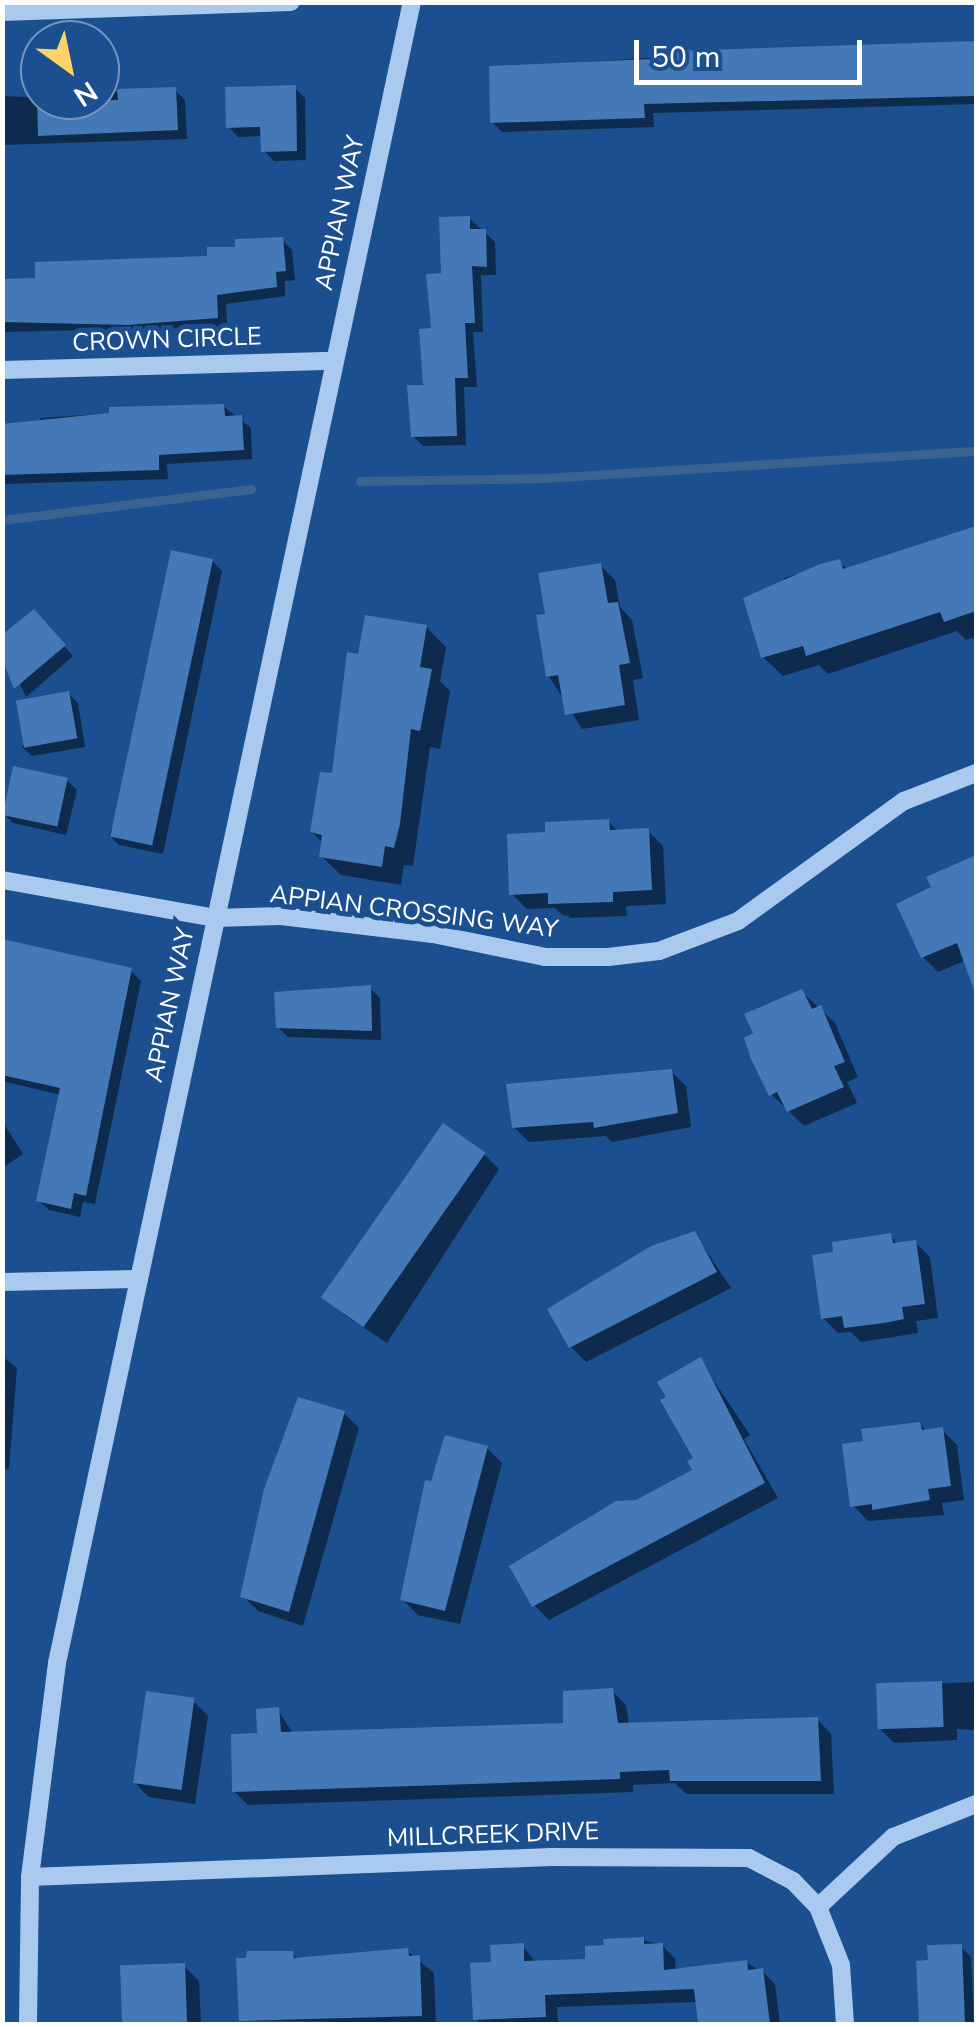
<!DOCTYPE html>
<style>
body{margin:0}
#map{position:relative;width:979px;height:2027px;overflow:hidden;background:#1b4f8f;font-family:"Nunito Sans",sans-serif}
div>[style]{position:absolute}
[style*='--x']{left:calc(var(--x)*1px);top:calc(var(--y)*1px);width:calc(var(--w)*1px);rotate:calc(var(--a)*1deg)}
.shadow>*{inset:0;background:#0007}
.stream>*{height:9px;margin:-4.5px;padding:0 4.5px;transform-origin:4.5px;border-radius:4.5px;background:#3c6290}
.building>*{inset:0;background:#4478b7;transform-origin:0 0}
.minor>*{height:18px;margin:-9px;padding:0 9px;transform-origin:9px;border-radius:9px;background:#a9c9ee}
span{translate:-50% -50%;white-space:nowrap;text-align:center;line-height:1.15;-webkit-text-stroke:10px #1b4f8f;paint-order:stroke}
.street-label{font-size:25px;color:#fff}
.frame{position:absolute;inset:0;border:5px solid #fff;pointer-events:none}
.north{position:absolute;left:20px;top:20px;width:100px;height:100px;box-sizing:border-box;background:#1b4f8f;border:2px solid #7695bc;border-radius:50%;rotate:147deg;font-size:28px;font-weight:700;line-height:40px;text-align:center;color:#fff}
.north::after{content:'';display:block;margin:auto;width:35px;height:45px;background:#ffd166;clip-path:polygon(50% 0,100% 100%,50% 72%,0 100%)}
.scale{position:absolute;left:634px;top:40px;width:228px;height:45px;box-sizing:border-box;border:5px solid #fff;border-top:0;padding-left:12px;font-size:30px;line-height:35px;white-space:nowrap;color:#fff;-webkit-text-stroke:8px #1b4f8f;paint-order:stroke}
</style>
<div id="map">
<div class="shadow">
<div style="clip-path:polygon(976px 45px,976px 104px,653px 113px,654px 127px,502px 132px,492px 122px,491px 68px,782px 49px)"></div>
<div style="clip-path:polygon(295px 88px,305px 98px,306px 160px,274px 161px,264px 151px,263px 136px,238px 137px,229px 127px)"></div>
<div style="clip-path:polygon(175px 90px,185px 100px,187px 139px,2px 145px,2px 96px,100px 100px,100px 92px)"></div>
<div style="clip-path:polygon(469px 218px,495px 242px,496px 275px,481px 275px,483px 332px,473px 332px,477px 387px,464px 387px,466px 445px,423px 446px,413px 436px,443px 275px)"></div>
<div style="clip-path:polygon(282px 240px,292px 250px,295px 280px,285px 281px,285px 296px,226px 304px,227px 327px,2px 332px,2px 282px,210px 258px)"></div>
<div style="clip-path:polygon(223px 406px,251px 428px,252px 459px,167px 464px,168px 479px,2px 484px,2px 429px,40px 426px,40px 418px)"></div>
<div style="clip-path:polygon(976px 528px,976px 637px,966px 640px,957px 631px,828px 674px,819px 665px,783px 676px,763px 657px,784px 578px,839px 562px,848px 570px)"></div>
<div style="clip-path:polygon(212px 561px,222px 571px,163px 854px,119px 845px,109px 835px)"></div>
<div style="clip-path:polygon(600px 565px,615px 580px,620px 607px,632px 620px,643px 678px,633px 680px,639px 720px,582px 729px,549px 676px,548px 616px)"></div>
<div style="clip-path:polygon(43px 622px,73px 656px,26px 697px,14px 672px,2px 665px,2px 639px)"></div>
<div style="clip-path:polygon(426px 627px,446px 647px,440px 681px,450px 691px,440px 749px,430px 747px,413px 866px,404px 865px,401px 885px,341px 875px,321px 856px,323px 843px,312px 832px,334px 776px,360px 656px)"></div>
<div style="clip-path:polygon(68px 693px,78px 703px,85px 747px,32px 756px,22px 747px)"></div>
<div style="clip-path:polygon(67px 780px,77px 790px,66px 835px,13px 823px,3px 813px)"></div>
<div style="clip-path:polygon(608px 821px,619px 832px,648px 831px,663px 846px,666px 904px,626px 906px,627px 916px,566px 918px,555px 908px,527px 909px,512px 894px,548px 835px)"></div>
<div style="clip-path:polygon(976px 857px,976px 966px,969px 959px,938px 972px,923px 957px,934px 888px)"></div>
<div style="clip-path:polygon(2px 942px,131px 971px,141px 981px,95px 1204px,83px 1202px,80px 1217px,49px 1210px,39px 1201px,61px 1095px,2px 1081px)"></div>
<div style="clip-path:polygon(370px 988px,380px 998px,381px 1040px,288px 1037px,278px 1027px)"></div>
<div style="clip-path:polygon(802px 992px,835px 1023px,858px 1077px,847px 1082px,857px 1103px,804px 1126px,771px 1094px)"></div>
<div style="clip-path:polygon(671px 1071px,686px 1086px,691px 1127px,612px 1142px,606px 1136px,529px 1142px,514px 1127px)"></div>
<div style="clip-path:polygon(2px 1121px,23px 1154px,2px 1168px)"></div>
<div style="clip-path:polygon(484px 1154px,499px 1169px,387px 1343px,346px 1316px,331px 1301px)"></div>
<div style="clip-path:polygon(695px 1234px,731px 1288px,586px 1362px,571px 1347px)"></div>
<div style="clip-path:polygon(890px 1236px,899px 1245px,915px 1242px,930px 1257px,938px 1318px,916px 1321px,918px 1333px,861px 1342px,851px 1332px,838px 1333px,823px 1318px)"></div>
<div style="clip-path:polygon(2px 1356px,17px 1368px,9px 1469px,2px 1470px)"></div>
<div style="clip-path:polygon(700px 1360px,750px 1435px,744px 1439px,778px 1498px,549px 1620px,534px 1605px,637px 1502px,695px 1471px)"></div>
<div style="clip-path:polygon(344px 1413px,359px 1428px,303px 1626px,258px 1611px,243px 1596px)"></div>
<div style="clip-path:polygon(920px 1424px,927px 1432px,942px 1430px,957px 1445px,964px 1500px,942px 1503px,944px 1515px,868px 1521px,853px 1505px,866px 1443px)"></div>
<div style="clip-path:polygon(487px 1448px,502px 1463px,460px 1624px,418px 1615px,403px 1600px,432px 1484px)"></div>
<div style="clip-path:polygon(976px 1682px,976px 1730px,957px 1729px,957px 1740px,894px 1743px,881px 1730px,879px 1686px)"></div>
<div style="clip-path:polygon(612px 1691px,626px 1705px,629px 1725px,817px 1719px,831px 1734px,834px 1794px,686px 1794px,675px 1783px,633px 1785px,633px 1792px,248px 1805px,234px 1791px,278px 1710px,293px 1734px,565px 1725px)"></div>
<div style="clip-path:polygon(193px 1701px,208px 1716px,195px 1804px,149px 1797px,134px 1782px)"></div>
<div style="clip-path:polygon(643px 1940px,662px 1945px,675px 1959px,676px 1971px,746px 1963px,762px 1971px,775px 1984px,780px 2024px,701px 2024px,698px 2002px,557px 2007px,558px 2024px,481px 2024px,475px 2019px,493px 1964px,523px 1946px,536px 1963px,588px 1961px)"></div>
<div style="clip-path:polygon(961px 1947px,971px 1957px,974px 2024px,924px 2024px,931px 1963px)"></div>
<div style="clip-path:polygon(407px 1951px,434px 1973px,436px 2024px,241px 2020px,292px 1953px,299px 1960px)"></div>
<div style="clip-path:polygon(184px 1966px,199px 1981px,201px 2024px,124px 2024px,123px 1968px)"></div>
</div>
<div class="stream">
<div style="--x:360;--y:481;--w:184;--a:-0.9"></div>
<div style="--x:544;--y:478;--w:433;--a:-3.6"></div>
<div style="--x:2;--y:520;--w:251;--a:-7.1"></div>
</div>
<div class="building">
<div style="clip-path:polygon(976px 41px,976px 96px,644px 104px,645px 118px,490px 123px,489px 66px,650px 59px,673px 51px)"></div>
<div style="clip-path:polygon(296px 85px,297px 151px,261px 152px,260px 127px,226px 128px,225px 87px)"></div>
<div style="clip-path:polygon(176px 87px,178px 130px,38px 136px,37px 100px,118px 100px,117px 89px)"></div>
<div style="clip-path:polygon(470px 216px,470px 229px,486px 229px,487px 267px,472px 266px,475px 323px,465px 323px,468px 378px,455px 378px,457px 436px,411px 437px,407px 385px,423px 385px,419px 329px,431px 328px,426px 274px,441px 273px,439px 217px)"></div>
<div style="clip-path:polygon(283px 237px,286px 271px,276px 272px,277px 287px,217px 295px,218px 318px,128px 325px,2px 322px,2px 279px,35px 278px,35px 262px,207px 256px,207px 247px,235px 247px,235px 239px)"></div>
<div style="clip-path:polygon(224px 404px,225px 416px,242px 415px,244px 450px,159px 455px,159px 470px,2px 475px,2px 424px,109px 413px,109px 407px)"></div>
<div style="clip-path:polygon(976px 526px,976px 611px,944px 622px,940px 612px,806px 656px,803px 646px,761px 658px,743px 598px,820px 564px,840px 559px,843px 569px)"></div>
<div style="left:171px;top:550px;width:43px;height:293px;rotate:12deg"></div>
<div style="clip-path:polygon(601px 563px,608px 603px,618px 602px,630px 663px,619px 665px,625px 705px,565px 715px,558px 675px,546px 677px,536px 615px,545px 614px,538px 573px)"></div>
<div style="clip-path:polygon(34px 609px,66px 645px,14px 689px,2px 659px,2px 635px)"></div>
<div style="clip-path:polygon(365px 615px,427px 625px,420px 667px,432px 669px,420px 731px,411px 729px,400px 824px,394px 848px,385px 846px,382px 867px,319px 857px,322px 835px,310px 832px,320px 772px,332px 773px,347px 652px,358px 654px)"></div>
<div style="left:69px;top:691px;width:48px;height:54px;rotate:80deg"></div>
<div style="left:13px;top:766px;width:56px;height:50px;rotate:12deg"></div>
<div style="clip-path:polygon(609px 819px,610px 830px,649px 828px,652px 890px,613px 892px,613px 902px,548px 904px,548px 893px,509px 895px,507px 834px,545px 832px,545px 822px)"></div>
<div style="clip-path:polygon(976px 855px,976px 989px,974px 990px,957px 943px,921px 958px,896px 904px,931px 887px,926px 877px)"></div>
<div style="clip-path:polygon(2px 939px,132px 968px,86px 1196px,74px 1193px,71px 1209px,36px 1201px,60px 1088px,2px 1075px)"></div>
<div style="clip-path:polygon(371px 985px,372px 1031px,276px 1028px,274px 992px)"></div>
<div style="clip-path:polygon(802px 989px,812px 1009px,821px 1005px,836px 1041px,845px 1062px,834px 1066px,844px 1087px,787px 1112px,777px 1092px,769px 1096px,751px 1059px,744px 1038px,753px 1033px,744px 1014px)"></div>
<div style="clip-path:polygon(672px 1069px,678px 1113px,594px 1128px,593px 1122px,512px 1128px,506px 1084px)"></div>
<div style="left:443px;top:1123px;width:52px;height:213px;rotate:35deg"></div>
<div style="clip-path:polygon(695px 1231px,717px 1272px,569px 1348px,547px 1309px,651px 1246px)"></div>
<div style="clip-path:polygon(891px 1233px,893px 1243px,916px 1240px,925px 1304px,902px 1307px,904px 1319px,884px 1323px,844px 1328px,842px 1316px,821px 1319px,812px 1255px,833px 1252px,832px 1242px)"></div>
<div style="clip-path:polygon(701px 1357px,765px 1483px,532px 1607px,509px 1566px,616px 1501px,636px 1500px,692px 1470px,687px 1461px,693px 1458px,660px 1400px,666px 1397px,657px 1382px)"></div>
<div style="clip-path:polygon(298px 1397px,345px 1411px,289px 1612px,240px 1597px,264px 1489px)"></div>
<div style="clip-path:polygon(920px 1422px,922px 1430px,943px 1427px,951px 1486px,928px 1489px,930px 1500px,872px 1510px,872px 1504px,850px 1507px,842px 1444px,863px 1441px,861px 1429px)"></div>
<div style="clip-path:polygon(445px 1435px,488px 1446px,445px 1611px,400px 1600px,425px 1480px,431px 1481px)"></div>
<div style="left:942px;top:1681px;width:46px;height:66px;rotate:88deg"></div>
<div style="clip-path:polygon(613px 1688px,618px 1723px,818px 1717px,821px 1781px,670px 1781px,669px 1770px,620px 1772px,620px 1779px,232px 1792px,231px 1734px,257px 1733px,256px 1709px,279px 1707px,281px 1732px,563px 1723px,563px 1691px)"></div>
<div style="left:146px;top:1691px;width:49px;height:93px;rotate:8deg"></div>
<div style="clip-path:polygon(644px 1937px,644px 1944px,663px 1943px,664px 1970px,747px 1960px,748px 1970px,763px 1968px,770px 2024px,698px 2024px,694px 1989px,545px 1995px,546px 2017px,473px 2020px,470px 1963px,491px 1962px,490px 1945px,524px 1943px,524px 1961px,585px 1959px,585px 1946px,604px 1945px,603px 1939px)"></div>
<div style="clip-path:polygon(962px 1944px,965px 2024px,919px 2023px,916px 1961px,928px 1960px,927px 1945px)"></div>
<div style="clip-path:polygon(408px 1948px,409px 1956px,420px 1955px,422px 2016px,239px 2021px,236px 1958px,246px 1958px,247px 1951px,293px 1951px,294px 1958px)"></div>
<div style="left:185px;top:1963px;width:61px;height:65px;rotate:88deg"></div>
</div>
<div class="minor">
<div style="--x:2;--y:12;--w:289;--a:-2"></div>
<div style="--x:2;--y:370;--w:331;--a:-1.6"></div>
<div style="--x:2;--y:880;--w:216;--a:10.1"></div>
<div style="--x:215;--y:918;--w:66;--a:-1.7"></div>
<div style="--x:281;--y:916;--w:153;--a:6.8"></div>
<div style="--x:433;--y:934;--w:114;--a:11.6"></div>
<div style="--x:545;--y:957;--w:63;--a:0"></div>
<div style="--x:608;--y:957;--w:51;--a:-6.7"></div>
<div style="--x:659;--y:951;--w:85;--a:-20.8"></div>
<div style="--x:738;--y:921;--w:205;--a:-35.9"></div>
<div style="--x:904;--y:801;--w:77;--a:-21.3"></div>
<div style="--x:2;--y:1282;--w:133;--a:-1.3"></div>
<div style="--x:30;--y:1877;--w:521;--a:-2.2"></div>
<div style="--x:551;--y:1857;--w:198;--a:0.3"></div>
<div style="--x:749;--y:1858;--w:50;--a:27.6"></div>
<div style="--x:793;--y:1881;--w:36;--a:46"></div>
<div style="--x:818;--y:1907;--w:62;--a:68.4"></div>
<div style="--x:841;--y:1965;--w:59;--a:86.1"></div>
<div style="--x:818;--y:1907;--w:103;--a:-43"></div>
<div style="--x:893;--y:1837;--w:89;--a:-21.7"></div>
<div style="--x:28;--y:2024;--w:147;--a:-89.2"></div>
<div style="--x:30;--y:1877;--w:216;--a:-82.8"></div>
<div style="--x:57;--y:1663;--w:1699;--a:-77.94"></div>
</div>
<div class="street-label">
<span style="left:340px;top:213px;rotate:-78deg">APPIAN WAY</span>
<span style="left:167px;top:340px;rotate:-2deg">CROWN CIRCLE</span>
<span style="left:414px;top:912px;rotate:7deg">APPIAN CROSSING WAY</span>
<span style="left:170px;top:1005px;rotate:-78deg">APPIAN WAY</span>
<span style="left:493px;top:1835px;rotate:-2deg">MILLCREEK DRIVE</span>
</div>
<div class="frame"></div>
<div class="north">N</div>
<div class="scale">50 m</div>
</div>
